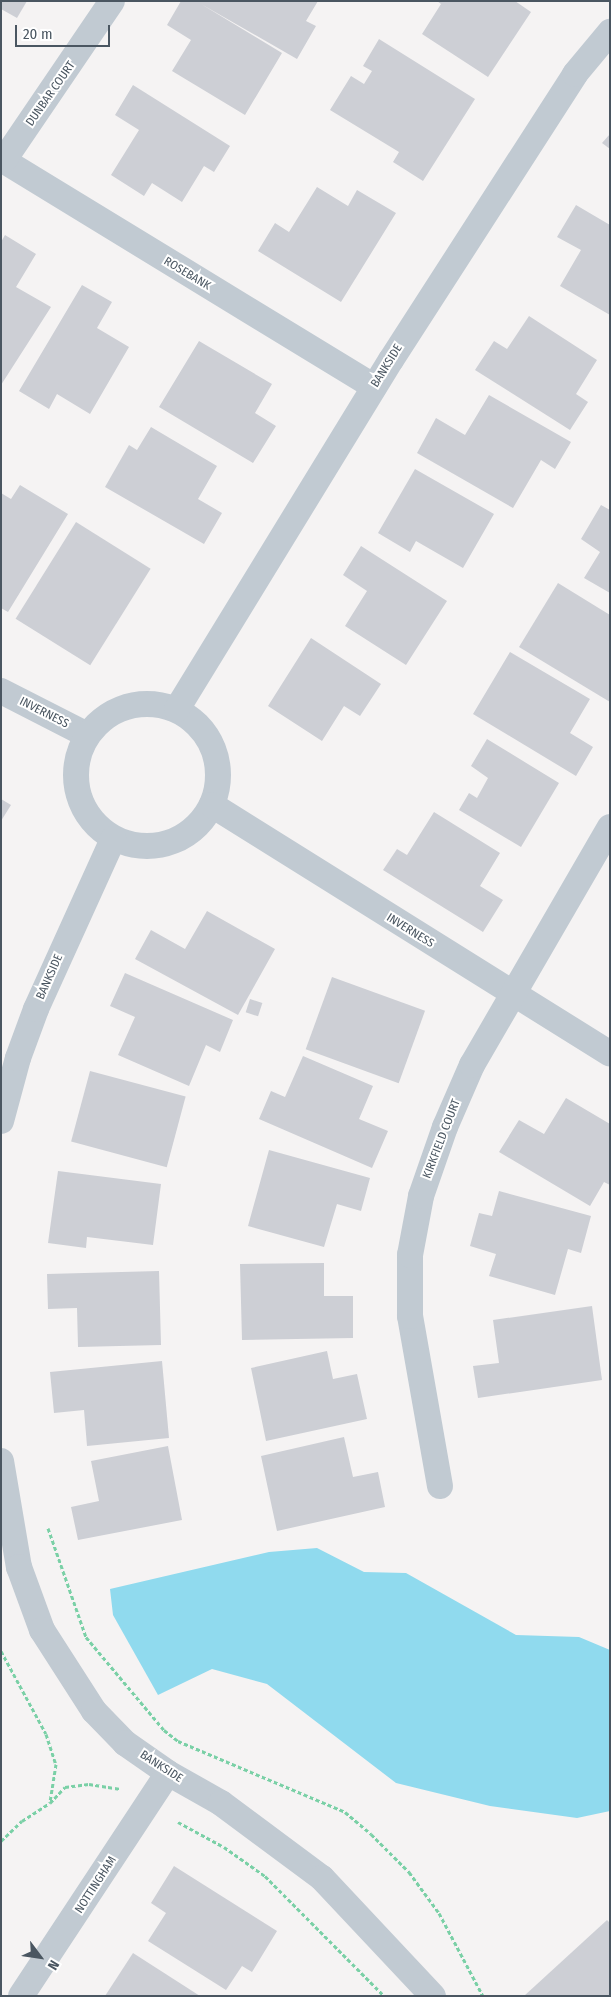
<!DOCTYPE html>
<style>
body{margin:0}
#map{position:relative;width:611px;height:1997px;overflow:hidden;background:#f5f3f3;font-family:"Fira Sans Condensed",sans-serif}
div>[style]{position:absolute}
[style*='--x']{left:calc(var(--x)*1px);top:calc(var(--y)*1px);width:calc(var(--w)*1px);rotate:calc(var(--a)*1deg)}
.water>*{inset:0;background:#90daee}
.building>*{inset:0;background:#cdcfd5;transform-origin:0 0}
.path>*{height:3px;margin-top:-1.5px;transform-origin:0;background:repeating-linear-gradient(90deg,#7ad0a6 0 4px,transparent 0 6.5px)}
.minor>*{height:26px;margin:-13px;padding:0 13px;transform-origin:13px;border-radius:13px;background:#c1cad2}
.minor>.ring{margin:-13px;padding:0;box-sizing:content-box;background:none;border:26px solid #c1cad2;border-radius:50%}
span{translate:-50% -50%;white-space:nowrap;text-align:center;line-height:1.15;-webkit-text-stroke:4px #fff;paint-order:stroke}
.street-label{font-size:12px;color:#4a5661}
.frame{position:absolute;inset:0;border:2px solid #4a5661;pointer-events:none}
.north{position:absolute;left:15px;top:1932px;width:50px;height:50px;-webkit-text-stroke:4px #fff;paint-order:stroke;rotate:121deg;font-size:14px;font-weight:700;line-height:20px;text-align:center;color:#4a5661}
.north::after{content:'';display:block;margin:auto;width:18px;height:22px;background:#4a5661;clip-path:polygon(50% 0,100% 100%,50% 72%,0 100%)}
.scale{position:absolute;left:15px;top:25px;width:95px;height:22px;box-sizing:border-box;border:2px solid #4a5661;border-top:0;padding-left:6px;font-size:15px;line-height:18px;white-space:nowrap;color:#4a5661;-webkit-text-stroke:4px #fff;paint-order:stroke}
</style>
<div id="map">
<div class="water">
<div style="clip-path:polygon(317px 1548px,364px 1572px,406px 1573px,516px 1635px,579px 1637px,610px 1650px,610px 1811px,577px 1818px,490px 1806px,396px 1783px,267px 1684px,212px 1669px,158px 1695px,113px 1615px,110px 1589px,269px 1552px)"></div>
</div>
<div class="building">
<div style="clip-path:polygon(1px 1px,27px 1px,17px 18px,1px 9px)"></div>
<div style="clip-path:polygon(181px 1px,318px 1px,306px 21px,316px 26px,297px 59px,201px 4px,282px 53px,245px 115px,172px 71px,191px 40px,167px 25px)"></div>
<div style="clip-path:polygon(437px 1px,515px 1px,531px 12px,488px 77px,422px 34px,441px 4px)"></div>
<div style="clip-path:polygon(379px 39px,475px 99px,423px 181px,393px 162px,399px 152px,330px 110px,351px 76px,364px 84px,372px 71px,363px 66px)"></div>
<div style="clip-path:polygon(133px 85px,230px 146px,214px 172px,204px 166px,182px 202px,152px 183px,144px 196px,111px 175px,139px 130px,115px 115px)"></div>
<div style="clip-path:polygon(610px 134px,610px 149px,602px 143px)"></div>
<div style="clip-path:polygon(317px 187px,348px 206px,357px 190px,396px 213px,341px 302px,258px 251px,275px 223px,289px 232px)"></div>
<div style="clip-path:polygon(576px 205px,610px 225px,610px 315px,560px 286px,581px 250px,557px 237px)"></div>
<div style="clip-path:polygon(5px 235px,36px 254px,16px 287px,51px 307px,1px 385px,1px 242px)"></div>
<div style="clip-path:polygon(82px 285px,112px 302px,97px 328px,129px 347px,90px 414px,57px 394px,49px 409px,19px 391px)"></div>
<div style="clip-path:polygon(529px 316px,597px 360px,576px 394px,588px 402px,570px 430px,475px 370px,494px 341px,507px 349px)"></div>
<div style="clip-path:polygon(199px 341px,272px 384px,255px 413px,276px 426px,253px 463px,159px 407px)"></div>
<div style="clip-path:polygon(489px 395px,571px 442px,555px 469px,541px 460px,513px 508px,417px 453px,436px 418px,465px 435px)"></div>
<div style="clip-path:polygon(151px 427px,217px 466px,198px 499px,222px 513px,204px 544px,105px 487px,129px 445px,137px 450px)"></div>
<div style="clip-path:polygon(415px 469px,494px 514px,463px 568px,416px 541px,410px 552px,378px 533px)"></div>
<div style="clip-path:polygon(20px 485px,68px 514px,8px 612px,1px 608px,1px 493px,11px 499px)"></div>
<div style="clip-path:polygon(601px 505px,610px 510px,610px 593px,584px 578px,600px 552px,581px 539px)"></div>
<div style="left:76px;top:522px;width:88px;height:114px;rotate:32deg"></div>
<div style="clip-path:polygon(361px 546px,447px 601px,406px 665px,345px 626px,367px 591px,343px 575px)"></div>
<div style="clip-path:polygon(558px 583px,610px 615px,610px 702px,519px 647px)"></div>
<div style="clip-path:polygon(311px 638px,381px 684px,360px 716px,344px 706px,322px 741px,268px 706px)"></div>
<div style="clip-path:polygon(510px 652px,590px 699px,570px 733px,593px 747px,576px 776px,473px 714px)"></div>
<div style="clip-path:polygon(487px 739px,559px 783px,521px 847px,459px 810px,469px 793px,477px 798px,488px 778px,471px 766px)"></div>
<div style="clip-path:polygon(1px 799px,11px 805px,1px 821px)"></div>
<div style="clip-path:polygon(434px 812px,500px 853px,480px 886px,503px 900px,483px 932px,383px 870px,397px 849px,407px 855px)"></div>
<div style="clip-path:polygon(207px 911px,275px 949px,238px 1015px,135px 959px,151px 930px,185px 949px)"></div>
<div style="clip-path:polygon(125px 973px,233px 1020px,220px 1052px,206px 1045px,189px 1086px,118px 1055px,135px 1017px,110px 1006px)"></div>
<div style="left:332px;top:977px;width:99px;height:77px;rotate:20deg"></div>
<div style="left:250px;top:999px;width:13px;height:14px;rotate:18deg"></div>
<div style="clip-path:polygon(303px 1056px,373px 1086px,359px 1119px,388px 1131px,372px 1168px,259px 1119px,271px 1091px,285px 1097px)"></div>
<div style="left:90px;top:1071px;width:99px;height:73px;rotate:15deg"></div>
<div style="clip-path:polygon(566px 1098px,610px 1124px,610px 1185px,604px 1182px,590px 1206px,499px 1152px,519px 1120px,544px 1134px)"></div>
<div style="clip-path:polygon(269px 1150px,370px 1178px,361px 1211px,337px 1204px,324px 1247px,248px 1226px)"></div>
<div style="clip-path:polygon(58px 1171px,161px 1184px,153px 1245px,87px 1237px,86px 1248px,48px 1243px)"></div>
<div style="clip-path:polygon(499px 1191px,591px 1216px,581px 1253px,568px 1249px,555px 1295px,489px 1276px,496px 1254px,470px 1246px,479px 1213px,492px 1216px)"></div>
<div style="clip-path:polygon(324px 1263px,324px 1296px,353px 1296px,353px 1338px,242px 1340px,240px 1264px)"></div>
<div style="clip-path:polygon(159px 1271px,161px 1345px,78px 1347px,77px 1308px,48px 1309px,47px 1274px)"></div>
<div style="clip-path:polygon(592px 1306px,602px 1380px,478px 1398px,473px 1366px,499px 1363px,493px 1320px)"></div>
<div style="clip-path:polygon(327px 1351px,333px 1379px,357px 1374px,367px 1419px,266px 1441px,251px 1368px)"></div>
<div style="clip-path:polygon(162px 1361px,169px 1438px,87px 1446px,84px 1410px,54px 1413px,50px 1372px)"></div>
<div style="clip-path:polygon(344px 1437px,353px 1477px,378px 1472px,385px 1507px,277px 1531px,261px 1456px)"></div>
<div style="clip-path:polygon(168px 1446px,182px 1520px,78px 1540px,71px 1507px,99px 1501px,91px 1461px)"></div>
<div style="clip-path:polygon(174px 1866px,277px 1931px,252px 1972px,242px 1966px,226px 1990px,148px 1941px,166px 1913px,151px 1903px)"></div>
<div style="clip-path:polygon(607px 1920px,610px 1923px,610px 1996px,524px 1996px)"></div>
<div style="clip-path:polygon(133px 1953px,200px 1996px,105px 1996px)"></div>
</div>
<div class="path">
<div style="--x:48;--y:1528;--w:115;--a:70.8"></div>
<div style="--x:86;--y:1637;--w:121;--a:50"></div>
<div style="--x:164;--y:1730;--w:18;--a:38"></div>
<div style="--x:178;--y:1741;--w:181;--a:23"></div>
<div style="--x:345;--y:1812;--w:34;--a:40"></div>
<div style="--x:371;--y:1834;--w:54;--a:45"></div>
<div style="--x:409;--y:1872;--w:51;--a:53.8"></div>
<div style="--x:439;--y:1913;--w:94;--a:62.1"></div>
<div style="--x:1;--y:1651;--w:94;--a:61.5"></div>
<div style="--x:46;--y:1734;--w:32;--a:72"></div>
<div style="--x:56;--y:1764;--w:39;--a:99"></div>
<div style="--x:178;--y:1822;--w:52;--a:28.5"></div>
<div style="--x:224;--y:1847;--w:50;--a:35.3"></div>
<div style="--x:265;--y:1876;--w:169;--a:45.2"></div>
<div style="--x:1;--y:1841;--w:29;--a:-44"></div>
<div style="--x:22;--y:1821;--w:33;--a:-33"></div>
<div style="--x:50;--y:1803;--w:22;--a:-47"></div>
<div style="--x:65;--y:1787;--w:24;--a:-7"></div>
<div style="--x:89;--y:1784;--w:32;--a:9"></div>
</div>
<div class="minor">
<div style="--x:1;--y:159;--w:437;--a:31.4"></div>
<div style="--x:4;--y:160;--w:192;--a:-55.8"></div>
<div style="--x:1;--y:691;--w:97;--a:27.1"></div>
<div class="ring" style="left:76px;top:704px;width:116px;height:116px"></div>
<div style="--x:177;--y:709;--w:409;--a:-58.5"></div>
<div style="--x:391;--y:360;--w:340;--a:-57.2"></div>
<div style="--x:575;--y:74;--w:55;--a:-50.2"></div>
<div style="--x:212;--y:805;--w:469;--a:32"></div>
<div style="--x:1;--y:1121;--w:65;--a:-74.9"></div>
<div style="--x:18;--y:1058;--w:52;--a:-69.8"></div>
<div style="--x:36;--y:1009;--w:187;--a:-65.6"></div>
<div style="--x:1;--y:1461;--w:108;--a:80.4"></div>
<div style="--x:19;--y:1567;--w:67;--a:69.9"></div>
<div style="--x:42;--y:1630;--w:96;--a:57.3"></div>
<div style="--x:94;--y:1711;--w:45;--a:45.9"></div>
<div style="--x:125;--y:1743;--w:52;--a:34.9"></div>
<div style="--x:168;--y:1773;--w:61;--a:29.5"></div>
<div style="--x:221;--y:1803;--w:126;--a:36.6"></div>
<div style="--x:322;--y:1878;--w:162;--a:46.8"></div>
<div style="--x:440;--y:1486;--w:173;--a:-100"></div>
<div style="--x:410;--y:1316;--w:61;--a:-90"></div>
<div style="--x:410;--y:1255;--w:60;--a:-79.4"></div>
<div style="--x:421;--y:1196;--w:73;--a:-70.8"></div>
<div style="--x:445;--y:1127;--w:68;--a:-66.5"></div>
<div style="--x:472;--y:1065;--w:275;--a:-59.9"></div>
<div style="--x:21;--y:1996;--w:267;--a:-56.6"></div>
</div>
<div class="street-label">
<span style="left:51px;top:94px;rotate:-55deg">DUNBAR COURT</span>
<span style="left:187px;top:274px;rotate:31deg">ROSEBANK</span>
<span style="left:387px;top:366px;rotate:-58deg">BANKSIDE</span>
<span style="left:44px;top:713px;rotate:27deg">INVERNESS</span>
<span style="left:410px;top:931px;rotate:32deg">INVERNESS</span>
<span style="left:50px;top:977px;rotate:-66deg">BANKSIDE</span>
<span style="left:442px;top:1139px;rotate:-69deg">KIRKFIELD COURT</span>
<span style="left:161px;top:1767px;rotate:33deg">BANKSIDE</span>
<span style="left:96px;top:1885px;rotate:-57deg">NOTTINGHAM</span>
</div>
<div class="frame"></div>
<div class="north">N</div>
<div class="scale">20 m</div>
</div>
